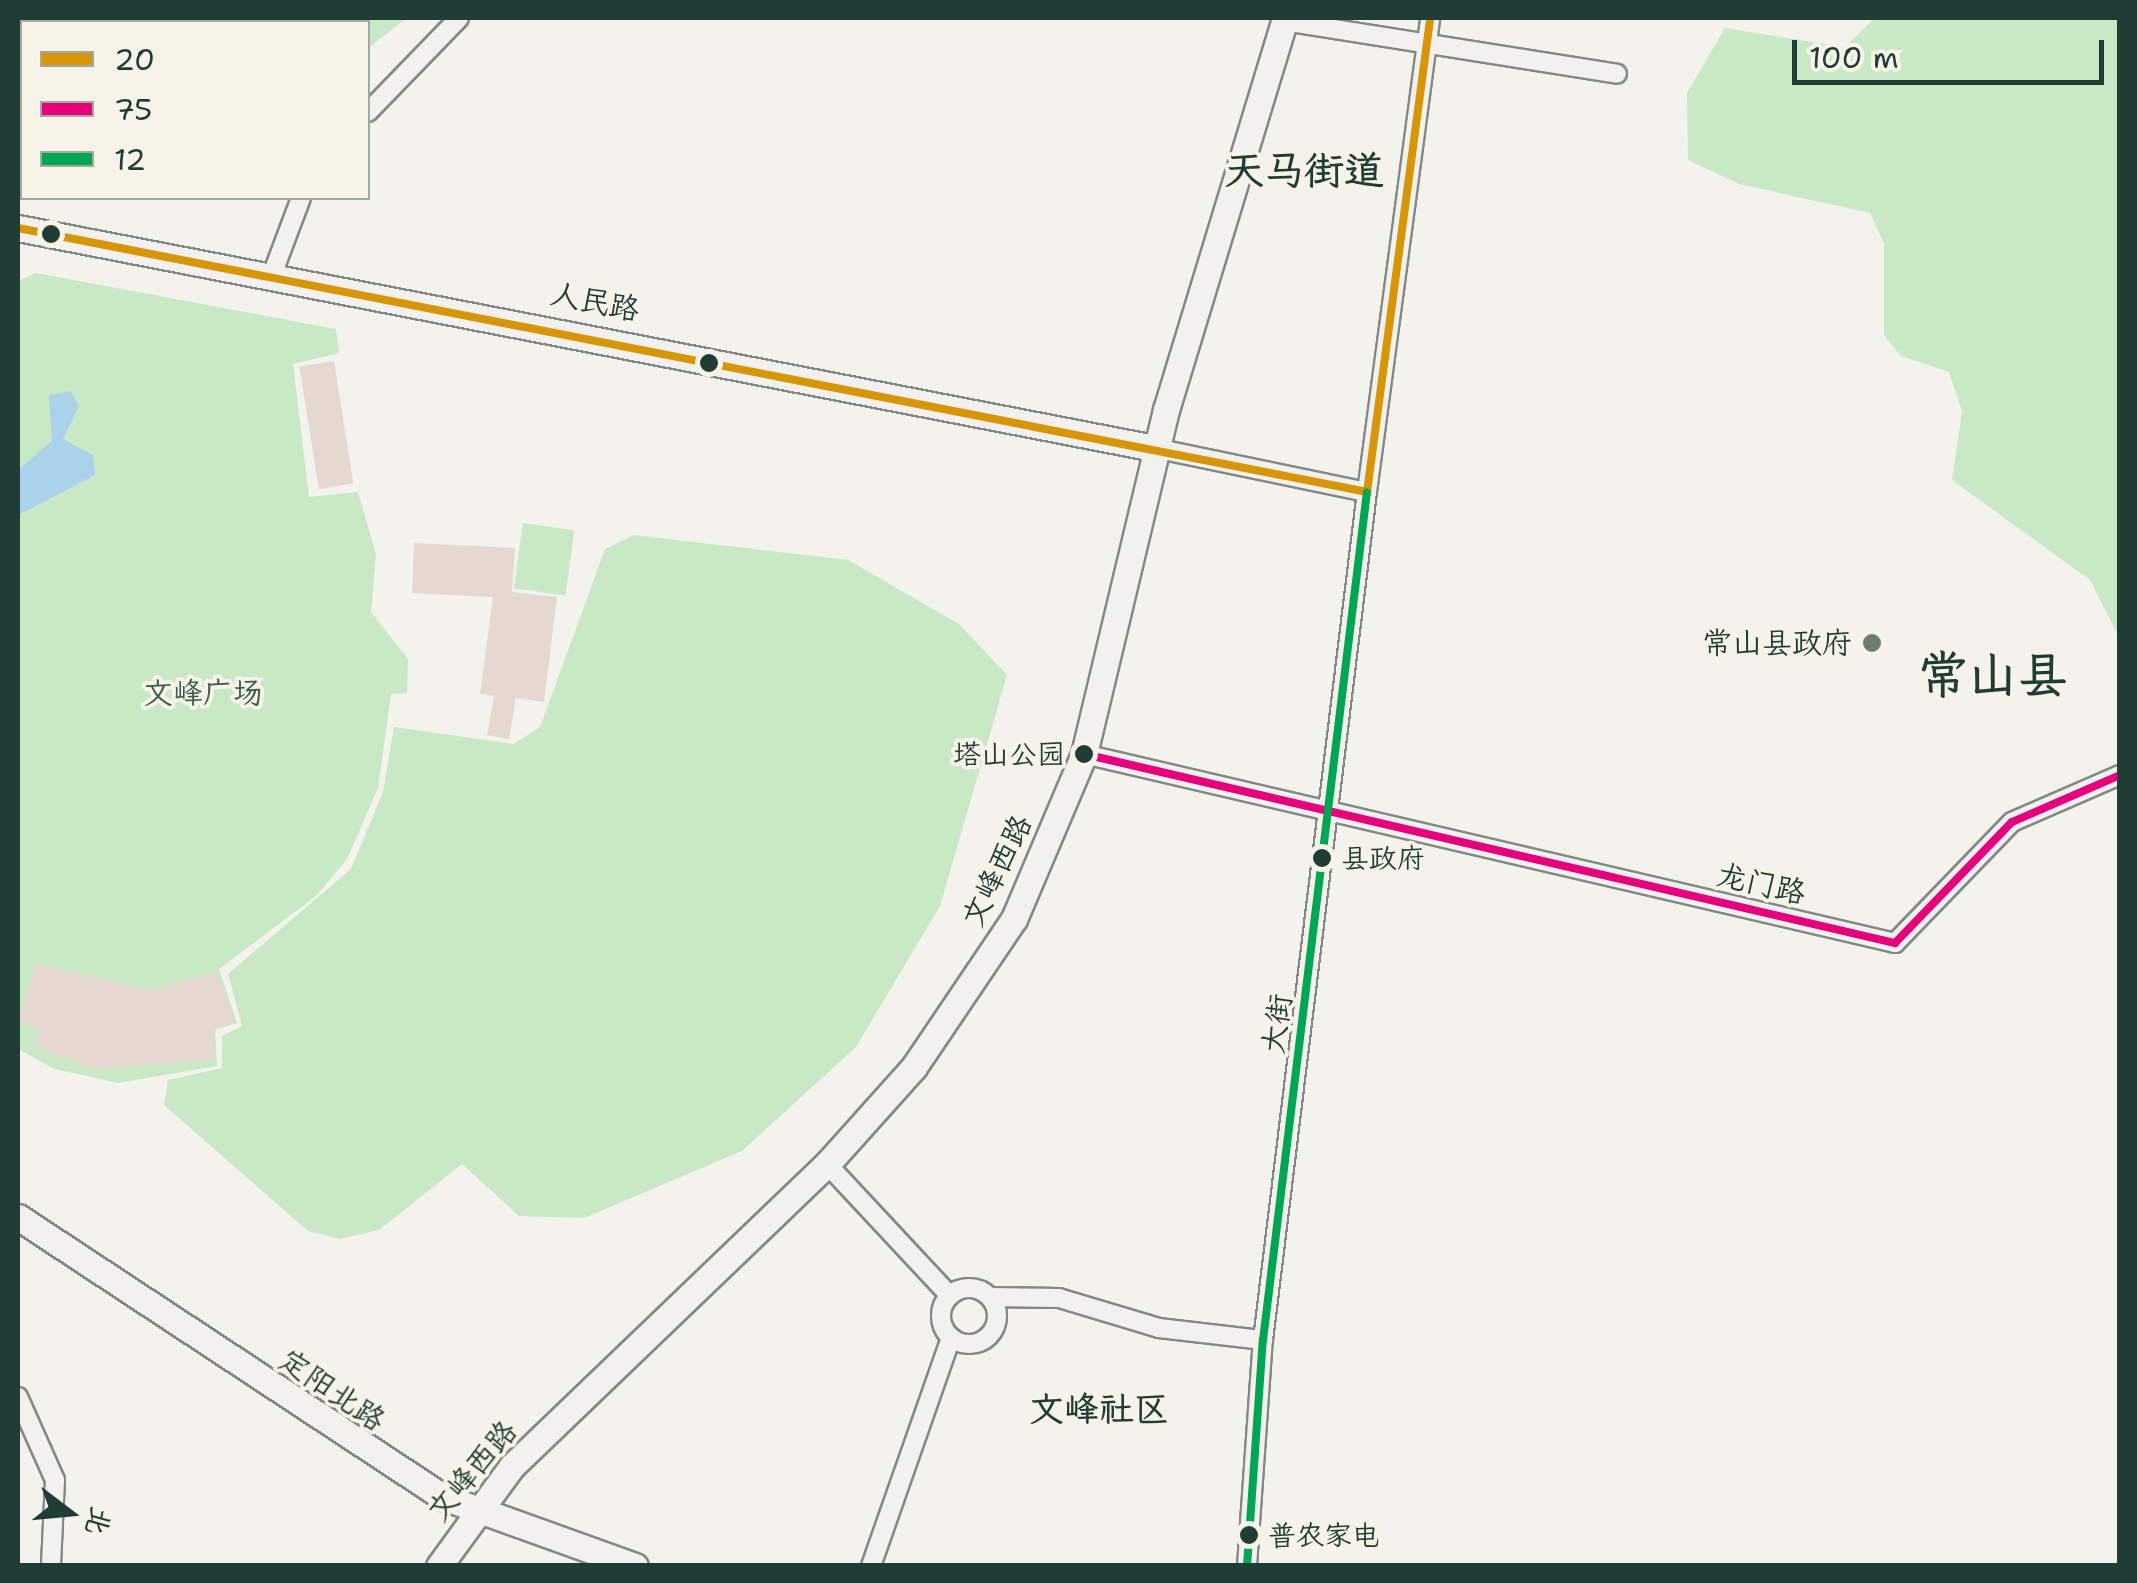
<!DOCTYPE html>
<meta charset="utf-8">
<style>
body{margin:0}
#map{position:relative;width:2137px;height:1583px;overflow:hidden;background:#f4f2ec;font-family:"Shantell Sans","LXGW WenKai TC",sans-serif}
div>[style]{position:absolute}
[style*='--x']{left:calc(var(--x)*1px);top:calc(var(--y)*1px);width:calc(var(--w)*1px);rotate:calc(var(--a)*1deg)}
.green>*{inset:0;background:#c8e8c6;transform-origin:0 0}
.water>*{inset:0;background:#aad3eb}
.building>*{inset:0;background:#e4d8d1;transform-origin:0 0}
.roads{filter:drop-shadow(2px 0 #848985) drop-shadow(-2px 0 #848985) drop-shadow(0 2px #848985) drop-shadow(0 -2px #848985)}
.street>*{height:18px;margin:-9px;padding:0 9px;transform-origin:9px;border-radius:9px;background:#f2f1ed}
.street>.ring{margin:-9px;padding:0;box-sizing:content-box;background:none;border:18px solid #f2f1ed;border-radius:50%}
.secondary>*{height:25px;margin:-12.5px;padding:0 12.5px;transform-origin:12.5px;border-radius:12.5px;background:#f2f1ed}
.bus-1>*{height:8px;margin:-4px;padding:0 4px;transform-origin:4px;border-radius:4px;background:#d79608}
.bus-2>*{height:8px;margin:-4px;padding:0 4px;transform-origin:4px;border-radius:4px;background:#e5007d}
.bus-3>*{height:8px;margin:-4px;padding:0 4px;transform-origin:4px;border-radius:4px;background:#00a651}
.dots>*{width:28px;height:28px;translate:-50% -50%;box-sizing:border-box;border:5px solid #f7f3e8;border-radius:50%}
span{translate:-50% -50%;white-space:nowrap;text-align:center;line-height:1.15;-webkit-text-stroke:8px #f7f3e8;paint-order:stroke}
.bus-label{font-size:28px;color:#1f3d34}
.right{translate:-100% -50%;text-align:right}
.left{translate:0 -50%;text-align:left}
.street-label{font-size:30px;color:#1f3d34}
.poi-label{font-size:30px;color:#1f3d34}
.park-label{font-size:30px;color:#3a5e4b}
.quarter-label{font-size:35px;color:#1f3d34;font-weight:700}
.district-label{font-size:40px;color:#1f3d34;font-weight:700}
.town-label{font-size:50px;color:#1f3d34;font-weight:700}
.frame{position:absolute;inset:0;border:20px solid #1f3d34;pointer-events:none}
.legend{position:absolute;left:20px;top:20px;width:350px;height:180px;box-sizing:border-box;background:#f7f3e8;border:2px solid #a1aaa0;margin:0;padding:12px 18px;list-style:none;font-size:30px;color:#1f3d34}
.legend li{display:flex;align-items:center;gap:20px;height:50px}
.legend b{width:50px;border:2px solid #a1aaa0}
.north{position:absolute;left:20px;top:1463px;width:100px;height:100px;-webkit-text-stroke:8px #f7f3e8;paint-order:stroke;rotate:106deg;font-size:28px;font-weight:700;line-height:40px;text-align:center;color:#1f3d34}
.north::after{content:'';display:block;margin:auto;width:35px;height:45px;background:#1f3d34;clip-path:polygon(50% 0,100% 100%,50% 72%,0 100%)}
.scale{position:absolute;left:1792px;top:40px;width:312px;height:45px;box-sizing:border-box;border:5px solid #1f3d34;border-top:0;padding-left:12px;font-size:30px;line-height:35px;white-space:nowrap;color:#1f3d34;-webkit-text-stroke:8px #f7f3e8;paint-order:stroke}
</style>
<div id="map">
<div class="green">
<div style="clip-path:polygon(282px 18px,407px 18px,368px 48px,368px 22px)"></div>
<div style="clip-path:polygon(1875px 18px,2119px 18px,2119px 637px,2090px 580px,1952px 480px,1962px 411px,1949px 372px,1901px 356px,1884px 335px,1884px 244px,1870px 213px,1739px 184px,1688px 160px,1687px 93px,1725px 28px,1845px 47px)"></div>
<div style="clip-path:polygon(36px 273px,336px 329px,339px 353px,293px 364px,309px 497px,358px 492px,376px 554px,371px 612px,408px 659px,407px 693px,391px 694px,378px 788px,347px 859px,316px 896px,219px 969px,237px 1023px,215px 1030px,217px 1066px,118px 1083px,55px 1069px,18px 1049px,18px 281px)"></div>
<div style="left:523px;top:523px;width:52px;height:66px;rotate:8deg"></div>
<div style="clip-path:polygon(634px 535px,848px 560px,959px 624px,1007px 675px,940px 906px,856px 1047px,742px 1151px,584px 1218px,519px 1216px,462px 1164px,379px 1230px,340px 1239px,308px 1231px,164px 1105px,168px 1080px,222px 1068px,222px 1036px,242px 1026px,228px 974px,351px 869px,383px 792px,394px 727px,514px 744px,540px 727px,605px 549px)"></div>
</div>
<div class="water">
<div style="clip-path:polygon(71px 391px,79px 406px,63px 439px,93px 455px,95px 475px,18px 515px,18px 470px,52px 441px,49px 396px)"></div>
</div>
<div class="building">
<div style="left:334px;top:361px;width:124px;height:35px;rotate:81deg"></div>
<div style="clip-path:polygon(414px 543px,515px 548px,512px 592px,557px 597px,544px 702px,516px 698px,509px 739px,487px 735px,494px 696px,480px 694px,493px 597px,412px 593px)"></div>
<div style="clip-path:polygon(36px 964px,152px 990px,216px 972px,235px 1021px,213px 1029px,215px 1060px,92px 1069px,34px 1046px,40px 1029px,18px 1021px)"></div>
</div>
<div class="roads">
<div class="street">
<div style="--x:1284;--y:21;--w:337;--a:9"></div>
<div style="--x:368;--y:112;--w:131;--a:-45.9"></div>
<div style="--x:272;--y:275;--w:82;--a:-69.4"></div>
<div style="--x:1159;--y:449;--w:212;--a:11.7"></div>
<div style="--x:1367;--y:492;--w:478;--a:-82.4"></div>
<div style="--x:1084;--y:754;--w:833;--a:13.12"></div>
<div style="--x:1895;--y:943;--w:168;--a:-46"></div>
<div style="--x:2012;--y:822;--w:118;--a:-23.5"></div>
<div style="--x:827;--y:1164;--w:180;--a:47"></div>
<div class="ring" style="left:941px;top:1288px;width:38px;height:38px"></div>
<div style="--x:990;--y:1297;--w:69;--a:0.8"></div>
<div style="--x:1059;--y:1298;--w:104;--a:16.7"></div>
<div style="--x:1159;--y:1328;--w:105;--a:6.6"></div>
<div style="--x:18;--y:1397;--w:91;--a:66"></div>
<div style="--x:55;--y:1480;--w:86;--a:92.7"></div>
<div style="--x:871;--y:1566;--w:242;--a:-70.7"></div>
<div style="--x:1247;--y:1566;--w:227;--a:-86"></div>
<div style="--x:1263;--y:1340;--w:854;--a:-83.01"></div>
</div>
<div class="secondary">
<div style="--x:28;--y:18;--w:4;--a:90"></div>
<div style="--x:18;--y:105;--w:23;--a:-80"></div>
<div style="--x:18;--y:228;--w:1162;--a:10.96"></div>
<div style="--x:18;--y:1217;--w:509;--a:33.38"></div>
<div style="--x:443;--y:1497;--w:204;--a:19.8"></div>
<div style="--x:439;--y:1566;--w:124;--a:-53.9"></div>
<div style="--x:512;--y:1466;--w:436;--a:-43.8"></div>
<div style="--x:827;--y:1164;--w:130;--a:-48.1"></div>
<div style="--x:914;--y:1067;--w:179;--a:-56"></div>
<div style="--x:1014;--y:919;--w:179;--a:-67"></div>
<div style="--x:1084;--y:754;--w:354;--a:-76.6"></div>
<div style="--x:1166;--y:410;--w:407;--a:-73.1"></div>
</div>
</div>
<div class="bus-1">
<div style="--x:18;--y:228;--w:1375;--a:11.07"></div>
<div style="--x:1367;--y:492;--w:478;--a:-82.4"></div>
</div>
<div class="bus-2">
<div style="--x:1084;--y:754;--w:833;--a:13.12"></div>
<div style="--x:1895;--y:943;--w:168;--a:-46"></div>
<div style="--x:2012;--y:822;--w:118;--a:-23.5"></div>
</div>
<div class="bus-3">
<div style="--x:1247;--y:1566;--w:227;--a:-86"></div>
<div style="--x:1263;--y:1340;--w:854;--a:-83.01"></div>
</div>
<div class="dots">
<div style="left:51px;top:234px;background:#1f3d34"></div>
<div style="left:709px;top:363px;background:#1f3d34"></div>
<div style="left:1872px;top:643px;background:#6a7c74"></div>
<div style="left:1084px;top:754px;background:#1f3d34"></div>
<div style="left:1322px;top:858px;background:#1f3d34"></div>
<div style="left:1249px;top:1535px;background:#1f3d34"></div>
</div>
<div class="bus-label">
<span class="right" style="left:1065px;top:754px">塔山公园</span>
<span class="left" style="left:1341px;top:858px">县政府</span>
<span class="left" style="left:1268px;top:1535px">普农家电</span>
</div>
<div class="street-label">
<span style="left:595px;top:302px;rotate:11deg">人民路</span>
<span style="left:997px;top:871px;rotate:-64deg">文峰西路</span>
<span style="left:1761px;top:884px;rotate:13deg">龙门路</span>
<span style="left:1277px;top:1024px;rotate:-82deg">大街</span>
<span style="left:332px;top:1390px;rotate:34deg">定阳北路</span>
<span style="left:472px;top:1471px;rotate:-50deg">文峰西路</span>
</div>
<div class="poi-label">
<span class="right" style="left:1852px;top:643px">常山县政府</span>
</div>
<div class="park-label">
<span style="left:203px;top:693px">文峰广场</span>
</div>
<div class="quarter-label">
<span style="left:1099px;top:1409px">文峰社区</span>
</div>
<div class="district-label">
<span style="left:1304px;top:170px">天马街道</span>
</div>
<div class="town-label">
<span style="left:1993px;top:675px">常山县</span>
</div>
<div class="frame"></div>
<ul class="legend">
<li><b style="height:12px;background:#d79608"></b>20</li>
<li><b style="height:12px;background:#e5007d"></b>75</li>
<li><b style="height:12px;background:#00a651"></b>12</li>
</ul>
<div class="north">北</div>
<div class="scale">100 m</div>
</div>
